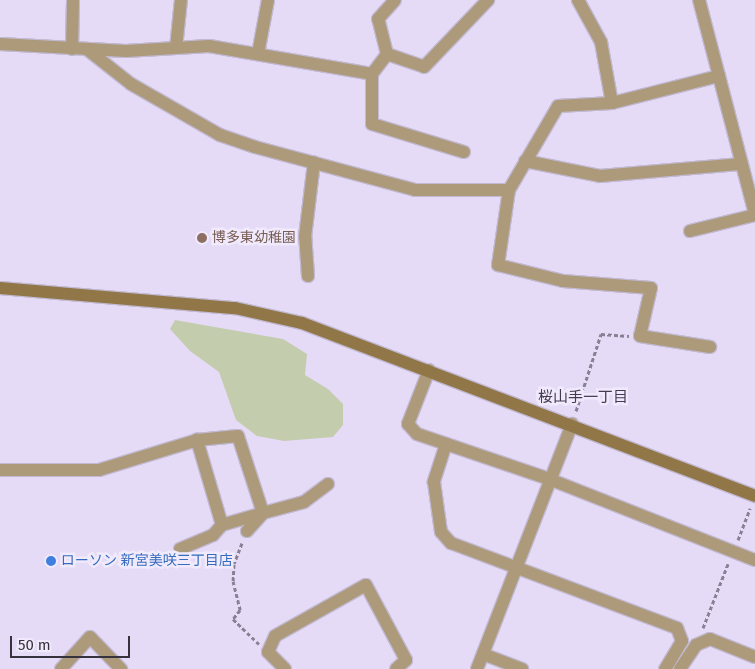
<!DOCTYPE html>
<meta charset="utf-8">
<style>
body{margin:0}
#map{position:relative;width:755px;height:669px;overflow:hidden;background:#e5dbf7;font-family:"Fira Sans","Noto Sans JP",sans-serif}
div>[style]{position:absolute}
[style*='--x']{left:calc(var(--x)*1px);top:calc(var(--y)*1px);width:calc(var(--w)*1px);rotate:calc(var(--a)*1deg)}
.green>*{inset:0;background:#c4ccae}
.path>*{height:3px;margin-top:-1.5px;transform-origin:0;background:repeating-linear-gradient(90deg,#888194 0 4px,transparent 0 6.5px)}
.roads{filter:drop-shadow(1px 0 #c2b9d2) drop-shadow(-1px 0 #c2b9d2) drop-shadow(0 1px #c2b9d2) drop-shadow(0 -1px #c2b9d2)}
.street>*{height:12px;margin:-6px;padding:0 6px;transform-origin:6px;border-radius:6px;background:#ac9a7a}
.secondary>*{height:12px;margin:-6px;padding:0 6px;transform-origin:6px;border-radius:6px;background:#917747}
.dots>*{width:14px;height:14px;translate:-50% -50%;box-sizing:border-box;border:2px solid #f0eafc;border-radius:50%}
span{translate:-50% -50%;white-space:nowrap;text-align:center;line-height:1.15;-webkit-text-stroke:5px #f0eafc;paint-order:stroke}
.education-label{font-size:14px;color:#785e54}
.left{translate:0 -50%;text-align:left}
.shop-label{font-size:14px;color:#366cbe}
.neighbourhood-label{font-size:15px;color:#443b52}
.scale{position:absolute;left:10px;top:636px;width:120px;height:22px;box-sizing:border-box;border:2px solid #37333e;border-top:0;padding-left:6px;font-size:15px;line-height:18px;white-space:nowrap;color:#37333e;-webkit-text-stroke:4px #f0eafc;paint-order:stroke}
</style>
<div id="map">
<div class="green">
<div style="clip-path:polygon(175px 320px,283px 339px,307px 354px,305px 375px,328px 389px,343px 404px,343px 425px,333px 437px,284px 441px,257px 436px,236px 420px,219px 372px,190px 351px,170px 329px)"></div>
</div>
<div class="path">
<div style="--x:576;--y:411;--w:81;--a:-72"></div>
<div style="--x:601;--y:334;--w:28;--a:4"></div>
<div style="--x:738;--y:540;--w:34;--a:-69"></div>
<div style="--x:242;--y:543;--w:22;--a:111"></div>
<div style="--x:234;--y:564;--w:17;--a:93"></div>
<div style="--x:233;--y:581;--w:30;--a:76"></div>
<div style="--x:240;--y:610;--w:11;--a:128"></div>
<div style="--x:233;--y:619;--w:36;--a:44"></div>
<div style="--x:703;--y:628;--w:69;--a:-68.7"></div>
</div>
<div class="roads">
<div class="street">
<div style="--x:578;--y:0;--w:48;--a:61.3"></div>
<div style="--x:601;--y:42;--w:62;--a:79.8"></div>
<div style="--x:0;--y:44;--w:126;--a:3.2"></div>
<div style="--x:126;--y:51;--w:83;--a:-3.4"></div>
<div style="--x:209;--y:46;--w:165;--a:9.7"></div>
<div style="--x:372;--y:74;--w:25;--a:-53"></div>
<div style="--x:387;--y:54;--w:39;--a:19"></div>
<div style="--x:424;--y:67;--w:93;--a:-46.3"></div>
<div style="--x:176;--y:48;--w:48;--a:-84.1"></div>
<div style="--x:72;--y:49;--w:49;--a:-88.8"></div>
<div style="--x:88;--y:50;--w:55;--a:38.3"></div>
<div style="--x:131;--y:84;--w:103;--a:29.8"></div>
<div style="--x:220;--y:135;--w:37;--a:19"></div>
<div style="--x:255;--y:147;--w:166;--a:15"></div>
<div style="--x:415;--y:190;--w:94;--a:0"></div>
<div style="--x:509;--y:190;--w:97;--a:-59.7"></div>
<div style="--x:558;--y:106;--w:54;--a:-3.2"></div>
<div style="--x:612;--y:103;--w:110;--a:-14.2"></div>
<div style="--x:719;--y:76;--w:79;--a:-104.7"></div>
<div style="--x:258;--y:54;--w:55;--a:-79.5"></div>
<div style="--x:387;--y:54;--w:36;--a:-104"></div>
<div style="--x:378;--y:19;--w:25;--a:-48"></div>
<div style="--x:372;--y:74;--w:50;--a:90"></div>
<div style="--x:372;--y:124;--w:96;--a:16.9"></div>
<div style="--x:719;--y:76;--w:143;--a:75.4"></div>
<div style="--x:525;--y:161;--w:76;--a:11.3"></div>
<div style="--x:600;--y:176;--w:142;--a:-4.9"></div>
<div style="--x:509;--y:190;--w:76;--a:98.3"></div>
<div style="--x:498;--y:265;--w:67;--a:13.8"></div>
<div style="--x:563;--y:281;--w:88;--a:4.5"></div>
<div style="--x:651;--y:288;--w:49;--a:102.9"></div>
<div style="--x:640;--y:336;--w:71;--a:8.9"></div>
<div style="--x:690;--y:231;--w:67;--a:-13.8"></div>
<div style="--x:308;--y:276;--w:39;--a:-94"></div>
<div style="--x:305;--y:237;--w:75;--a:-83.1"></div>
<div style="--x:429;--y:370;--w:58;--a:111.3"></div>
<div style="--x:408;--y:424;--w:13;--a:48"></div>
<div style="--x:417;--y:434;--w:139;--a:18.8"></div>
<div style="--x:549;--y:479;--w:221;--a:21.5"></div>
<div style="--x:446;--y:444;--w:40;--a:108"></div>
<div style="--x:434;--y:482;--w:50;--a:82"></div>
<div style="--x:441;--y:532;--w:15;--a:48"></div>
<div style="--x:451;--y:543;--w:241;--a:20.6"></div>
<div style="--x:677;--y:628;--w:14;--a:69"></div>
<div style="--x:682;--y:641;--w:33;--a:121"></div>
<div style="--x:0;--y:470;--w:99;--a:0"></div>
<div style="--x:99;--y:470;--w:102;--a:-17"></div>
<div style="--x:197;--y:440;--w:41;--a:-5.6"></div>
<div style="--x:238;--y:436;--w:81;--a:72"></div>
<div style="--x:263;--y:513;--w:43;--a:163.7"></div>
<div style="--x:222;--y:525;--w:89;--a:-106.4"></div>
<div style="--x:247;--y:531;--w:24;--a:-48"></div>
<div style="--x:263;--y:513;--w:42;--a:-15"></div>
<div style="--x:304;--y:502;--w:30;--a:-37"></div>
<div style="--x:180;--y:549;--w:36;--a:-23"></div>
<div style="--x:213;--y:535;--w:13;--a:-48"></div>
<div style="--x:483;--y:654;--w:42;--a:21"></div>
<div style="--x:61;--y:669;--w:43;--a:-47.8"></div>
<div style="--x:90;--y:637;--w:45;--a:45.9"></div>
<div style="--x:285;--y:669;--w:24;--a:-135"></div>
<div style="--x:268;--y:652;--w:17;--a:-66"></div>
<div style="--x:275;--y:636;--w:104;--a:-29.3"></div>
<div style="--x:366;--y:585;--w:85;--a:61.9"></div>
<div style="--x:406;--y:660;--w:13;--a:138"></div>
<div style="--x:477;--y:669;--w:263;--a:-68.8"></div>
<div style="--x:680;--y:669;--w:29;--a:-56"></div>
<div style="--x:696;--y:645;--w:15;--a:-23"></div>
<div style="--x:710;--y:639;--w:48;--a:21.8"></div>
</div>
<div class="secondary">
<div style="--x:0;--y:288;--w:236;--a:4.9"></div>
<div style="--x:235;--y:308;--w:69;--a:12.6"></div>
<div style="--x:302;--y:323;--w:485;--a:20.9"></div>
</div>
</div>
<div class="dots">
<div style="left:202px;top:238px;background:#8d6e63"></div>
<div style="left:51px;top:561px;background:#3f7fe0"></div>
</div>
<div class="education-label">
<span class="left" style="left:212px;top:238px">博多東幼稚園</span>
</div>
<div class="shop-label">
<span class="left" style="left:61px;top:561px">ローソン 新宮美咲三丁目店</span>
</div>
<div class="neighbourhood-label">
<span style="left:583px;top:398px">桜山手一丁目</span>
</div>
<div class="scale">50 m</div>
</div>
